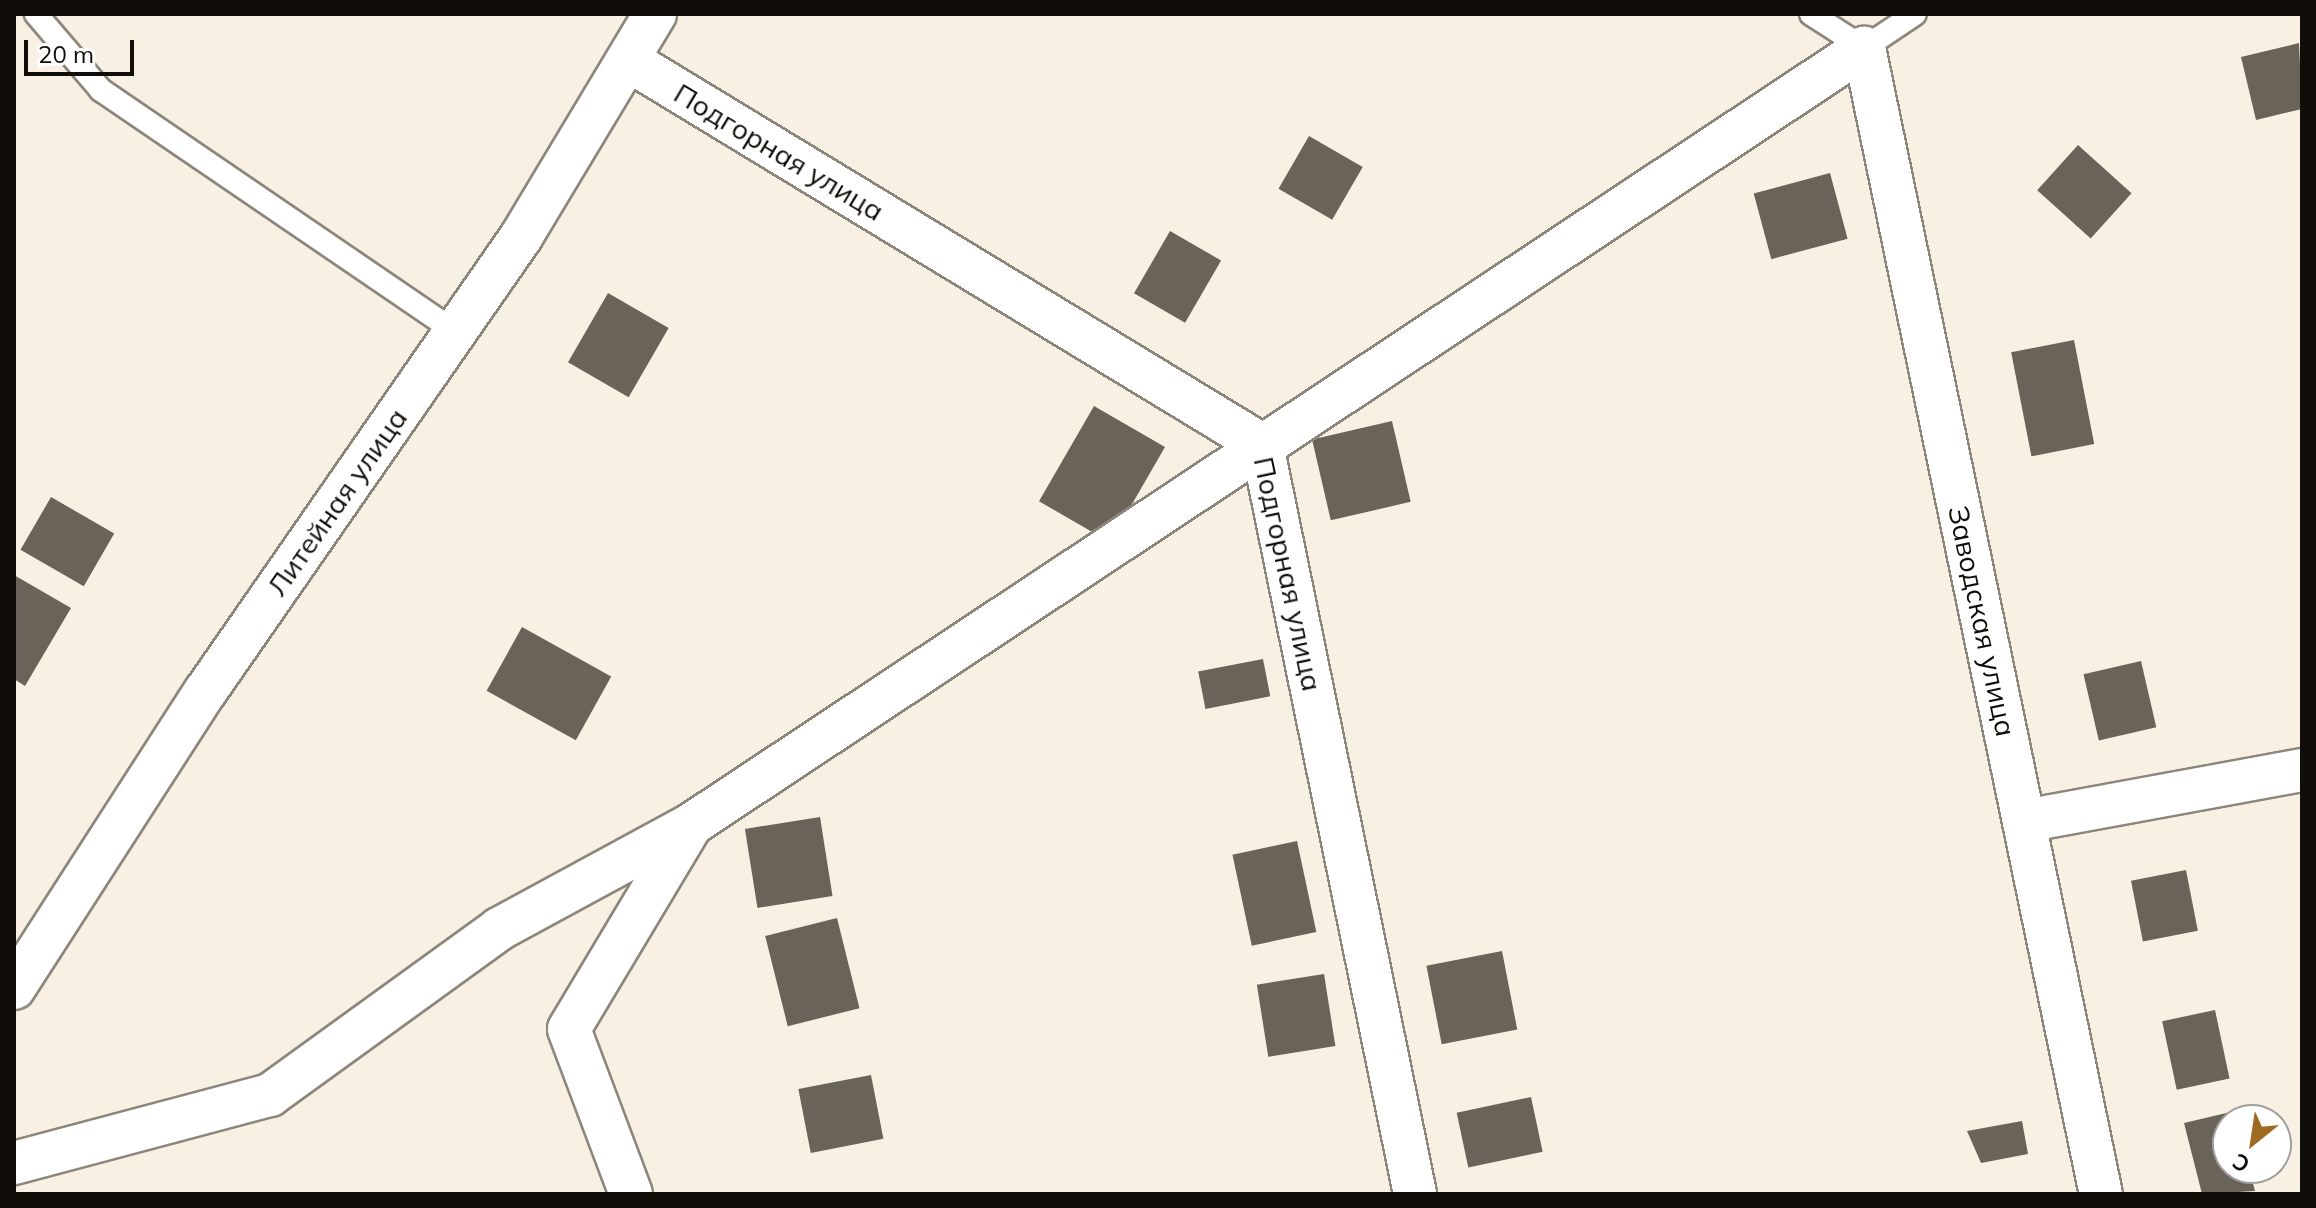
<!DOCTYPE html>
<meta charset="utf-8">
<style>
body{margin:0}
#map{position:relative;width:2316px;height:1208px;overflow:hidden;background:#f9f0e4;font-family:Mulish,sans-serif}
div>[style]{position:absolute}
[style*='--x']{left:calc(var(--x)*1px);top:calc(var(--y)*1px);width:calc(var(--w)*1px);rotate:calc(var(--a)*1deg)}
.building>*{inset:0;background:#6a6359;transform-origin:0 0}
.roads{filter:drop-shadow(2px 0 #8d867b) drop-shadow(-2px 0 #8d867b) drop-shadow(0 2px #8d867b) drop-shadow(0 -2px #8d867b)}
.lane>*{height:22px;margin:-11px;padding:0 11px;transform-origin:11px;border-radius:11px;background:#fff}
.street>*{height:42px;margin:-21px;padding:0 21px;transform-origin:21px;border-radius:21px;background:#fff}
span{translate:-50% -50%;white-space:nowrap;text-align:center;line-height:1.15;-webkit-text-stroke:6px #fff;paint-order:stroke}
.street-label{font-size:28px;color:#110e0a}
.frame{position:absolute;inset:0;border:16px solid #110e0a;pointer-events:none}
.north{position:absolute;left:2212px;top:1104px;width:80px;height:80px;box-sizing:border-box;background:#fff;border:2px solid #a09f9d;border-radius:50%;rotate:210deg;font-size:22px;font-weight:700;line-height:32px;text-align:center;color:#110e0a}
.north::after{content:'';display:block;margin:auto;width:28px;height:36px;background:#9f6a22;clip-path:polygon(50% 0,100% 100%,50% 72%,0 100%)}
.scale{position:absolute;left:24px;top:40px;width:110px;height:36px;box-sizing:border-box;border:4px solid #110e0a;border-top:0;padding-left:10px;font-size:24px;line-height:28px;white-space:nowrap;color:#110e0a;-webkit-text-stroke:6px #fff;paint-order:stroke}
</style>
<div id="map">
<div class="building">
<div style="clip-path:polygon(2299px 43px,2302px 109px,2256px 120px,2241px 57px)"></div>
<div style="left:1309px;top:136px;width:62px;height:61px;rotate:30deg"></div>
<div style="left:2078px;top:145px;width:72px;height:61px;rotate:42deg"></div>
<div style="left:1830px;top:173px;width:68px;height:79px;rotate:75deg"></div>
<div style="left:1170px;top:231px;width:59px;height:72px;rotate:30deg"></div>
<div style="left:608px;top:293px;width:70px;height:80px;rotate:30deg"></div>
<div style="left:2074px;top:340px;width:106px;height:64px;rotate:79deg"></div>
<div style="left:1094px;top:406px;width:82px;height:110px;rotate:30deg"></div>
<div style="left:1392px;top:421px;width:83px;height:82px;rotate:77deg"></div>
<div style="left:51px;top:497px;width:73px;height:61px;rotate:30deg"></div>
<div style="clip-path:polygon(14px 575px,71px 608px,25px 686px,14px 679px)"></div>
<div style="left:522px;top:627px;width:102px;height:73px;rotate:29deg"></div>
<div style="left:1263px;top:659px;width:38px;height:66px;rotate:79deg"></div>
<div style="left:2141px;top:661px;width:68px;height:59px;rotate:77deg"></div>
<div style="left:820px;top:817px;width:80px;height:76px;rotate:81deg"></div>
<div style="left:1297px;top:841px;width:93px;height:66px;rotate:78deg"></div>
<div style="left:2186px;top:870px;width:62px;height:56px;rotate:79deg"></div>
<div style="left:837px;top:918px;width:93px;height:74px;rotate:76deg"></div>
<div style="left:1502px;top:951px;width:80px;height:77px;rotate:79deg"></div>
<div style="left:1324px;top:974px;width:73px;height:68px;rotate:81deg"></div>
<div style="left:2215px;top:1010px;width:70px;height:54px;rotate:78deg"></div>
<div style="left:871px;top:1075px;width:65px;height:74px;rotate:79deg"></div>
<div style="left:1531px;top:1097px;width:56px;height:76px;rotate:78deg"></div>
<div style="clip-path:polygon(2235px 1111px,2237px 1120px,2228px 1120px,2228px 1168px,2249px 1168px,2255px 1191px,2202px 1194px,2184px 1123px)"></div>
<div style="clip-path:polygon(2022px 1121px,2028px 1154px,1981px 1163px,1967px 1131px)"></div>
</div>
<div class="roads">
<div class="lane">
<div style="--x:36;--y:14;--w:100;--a:49.5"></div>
<div style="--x:101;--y:90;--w:430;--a:34.3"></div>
<div style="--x:1811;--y:14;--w:63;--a:32.7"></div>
<div style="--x:1864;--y:48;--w:61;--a:-33.7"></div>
</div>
<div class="street">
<div style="--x:628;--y:60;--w:742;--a:31.27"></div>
<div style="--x:1262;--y:445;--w:764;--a:78.45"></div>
<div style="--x:2024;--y:821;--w:283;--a:-10.4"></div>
<div style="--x:14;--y:988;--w:352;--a:-57.2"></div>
<div style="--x:205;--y:692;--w:554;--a:-55.22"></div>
<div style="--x:521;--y:237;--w:260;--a:-59"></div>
<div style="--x:14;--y:1163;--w:265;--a:-14.9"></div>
<div style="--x:270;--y:1095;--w:283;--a:-35.9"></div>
<div style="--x:499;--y:929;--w:220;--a:-28.5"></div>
<div style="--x:692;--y:824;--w:1406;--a:-33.51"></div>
<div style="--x:1864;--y:48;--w:1170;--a:78.32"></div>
<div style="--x:631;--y:1194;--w:176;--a:-110.6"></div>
<div style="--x:569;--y:1029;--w:238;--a:-59.1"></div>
</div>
</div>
<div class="street-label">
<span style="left:779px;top:152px;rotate:31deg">Подгорная улица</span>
<span style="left:337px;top:502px;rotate:-55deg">Литейная улица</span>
<span style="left:1288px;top:574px;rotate:78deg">Подгорная улица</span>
<span style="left:1982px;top:621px;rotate:78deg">Заводская улица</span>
</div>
<div class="frame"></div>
<div class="north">С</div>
<div class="scale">20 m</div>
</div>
